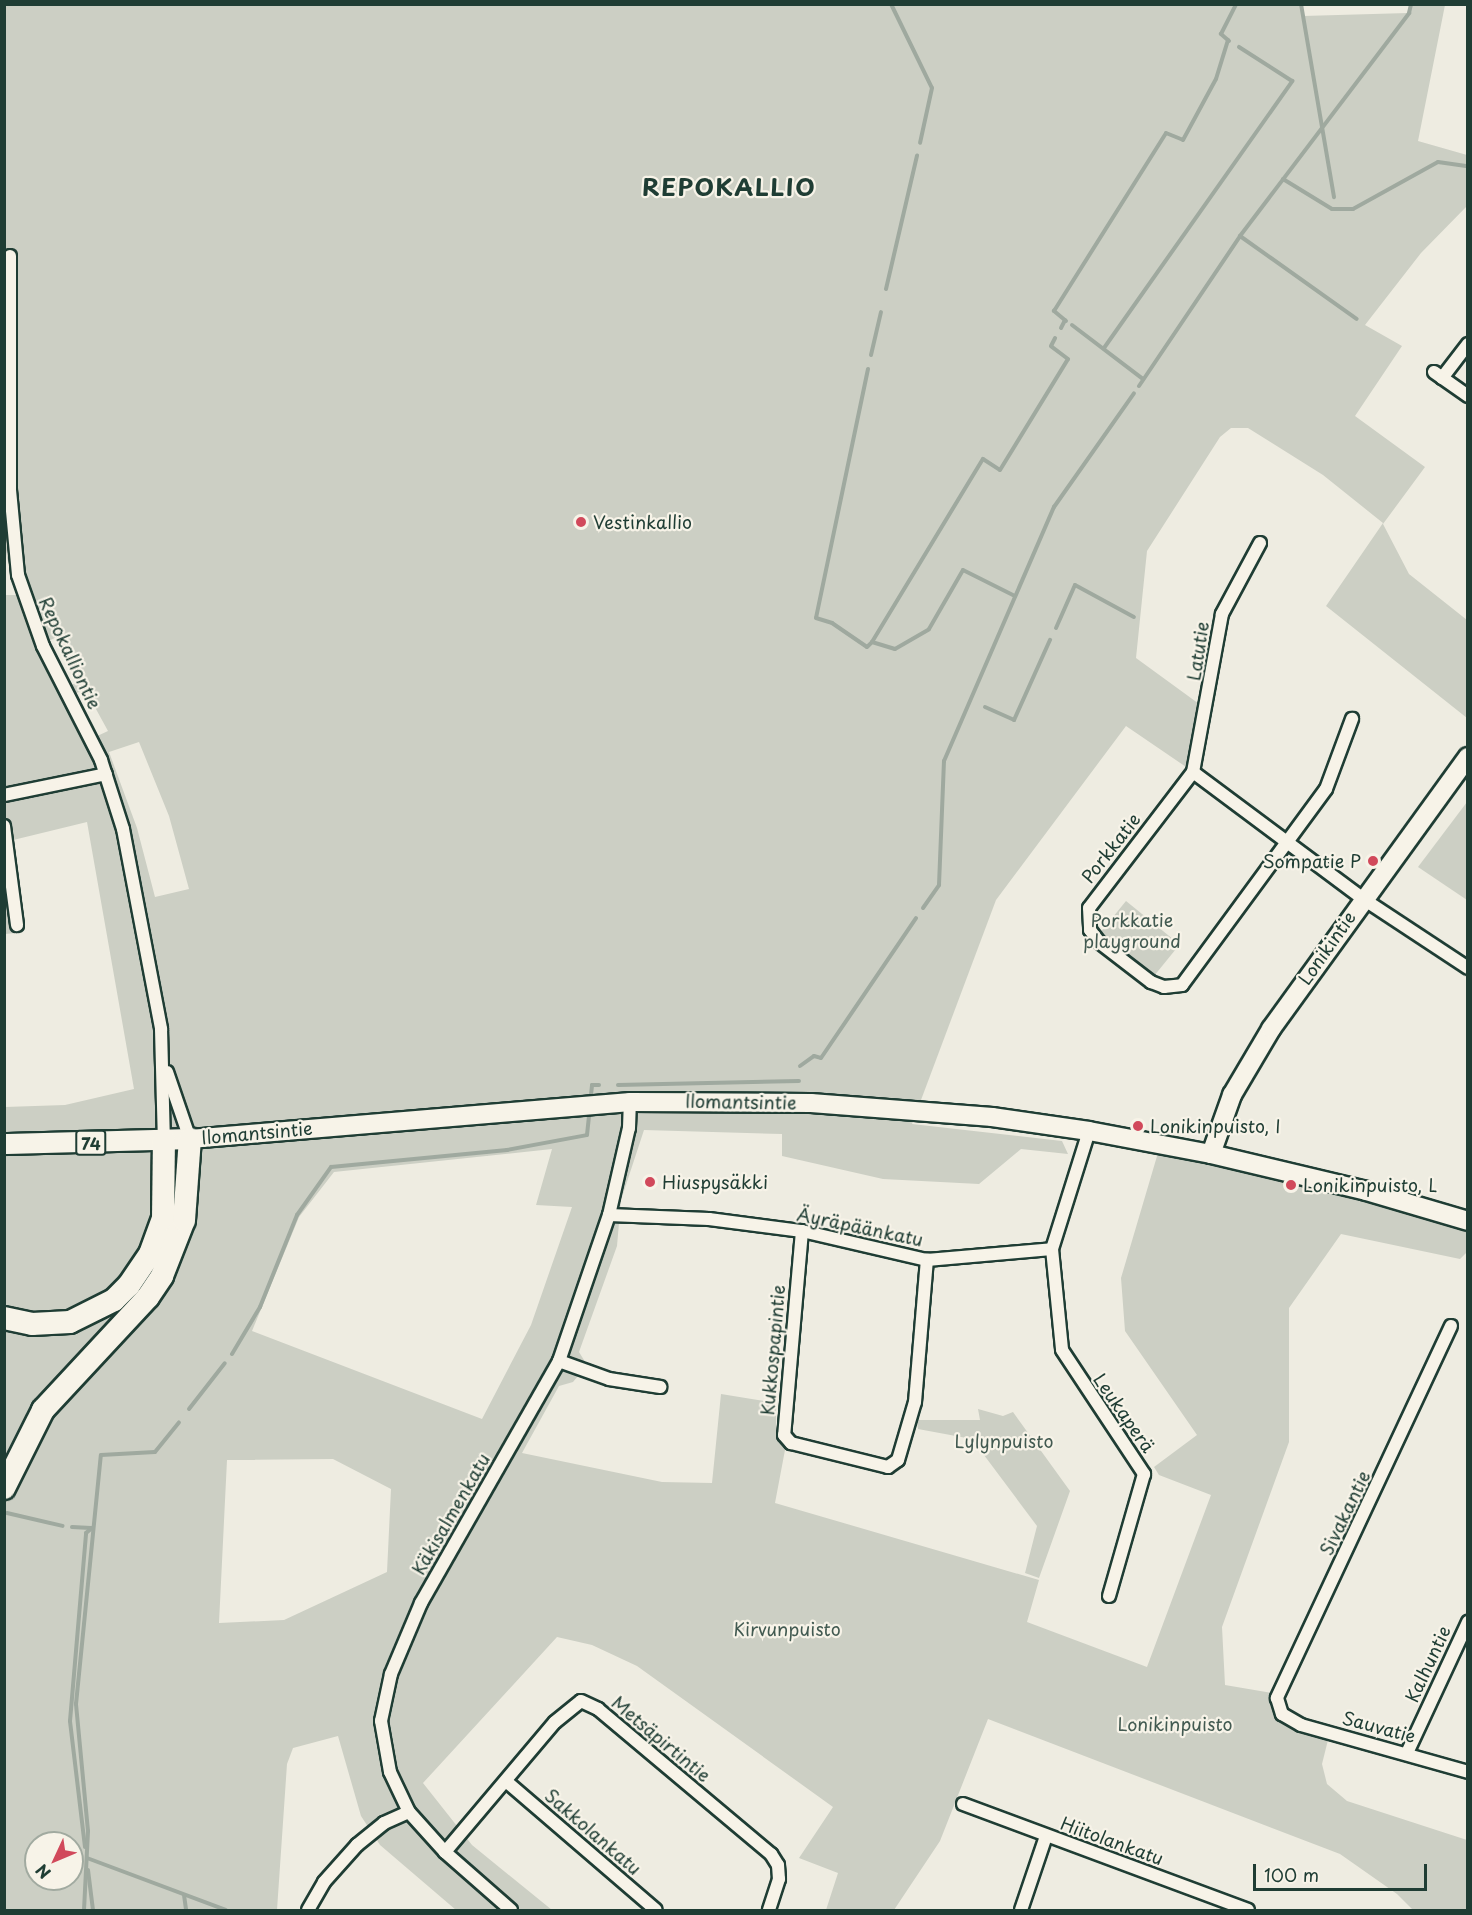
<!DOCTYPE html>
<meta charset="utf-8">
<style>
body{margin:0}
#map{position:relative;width:1472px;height:1915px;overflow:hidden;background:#eeece1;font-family:"Playpen Sans",sans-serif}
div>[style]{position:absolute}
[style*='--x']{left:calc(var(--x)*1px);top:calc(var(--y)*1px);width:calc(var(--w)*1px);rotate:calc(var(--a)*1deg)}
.green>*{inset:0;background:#cccfc4;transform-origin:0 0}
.stream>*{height:4px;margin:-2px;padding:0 2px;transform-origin:2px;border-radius:2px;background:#9fa99f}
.roads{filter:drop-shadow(2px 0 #1f3d34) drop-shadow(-2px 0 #1f3d34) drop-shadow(0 2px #1f3d34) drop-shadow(0 -2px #1f3d34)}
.street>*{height:12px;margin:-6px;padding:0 6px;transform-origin:6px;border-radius:6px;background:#f7f3e8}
.secondary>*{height:18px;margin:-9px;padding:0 9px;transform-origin:9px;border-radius:9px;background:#f7f3e8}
.primary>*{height:20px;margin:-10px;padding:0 10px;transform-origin:10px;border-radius:10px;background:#f7f3e8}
.highway>*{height:22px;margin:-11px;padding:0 11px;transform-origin:11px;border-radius:11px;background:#f7f3e8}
.dots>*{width:16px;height:16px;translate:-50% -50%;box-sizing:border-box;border:3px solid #f7f3e8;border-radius:50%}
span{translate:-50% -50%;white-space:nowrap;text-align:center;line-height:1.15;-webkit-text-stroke:4.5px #f7f3e8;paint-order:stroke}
.shield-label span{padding:2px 4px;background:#f7f3e8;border:2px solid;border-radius:4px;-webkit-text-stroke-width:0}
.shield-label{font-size:16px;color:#1f3d34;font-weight:700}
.poi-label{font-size:18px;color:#1f3d34}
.left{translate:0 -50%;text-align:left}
.right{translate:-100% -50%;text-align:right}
.street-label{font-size:18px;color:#1f3d34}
.park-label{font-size:18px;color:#425a51}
.district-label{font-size:24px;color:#1f3d34;font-weight:700;letter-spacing:1.5px}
.frame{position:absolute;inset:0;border:6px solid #1f3d34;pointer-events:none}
.north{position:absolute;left:24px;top:1831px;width:60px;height:60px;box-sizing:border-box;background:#f7f3e8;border:2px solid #a1aaa0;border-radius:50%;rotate:226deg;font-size:16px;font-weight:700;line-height:24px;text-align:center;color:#1f3d34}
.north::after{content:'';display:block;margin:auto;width:21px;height:27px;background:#d1495b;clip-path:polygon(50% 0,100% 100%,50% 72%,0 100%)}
.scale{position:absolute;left:1253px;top:1864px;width:174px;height:27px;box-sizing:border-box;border:3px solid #1f3d34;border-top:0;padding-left:8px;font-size:18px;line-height:21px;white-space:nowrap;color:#1f3d34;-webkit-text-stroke:4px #f7f3e8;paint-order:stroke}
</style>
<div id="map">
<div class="green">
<div style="clip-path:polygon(evenodd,1074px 4px,1301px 4px,1303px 16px,1408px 13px,1411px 5px,1445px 5px,1418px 141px,1467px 155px,1467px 206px,1421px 253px,1365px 325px,1402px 346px,1355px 416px,1425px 467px,1383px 524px,1409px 574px,1467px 620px,1467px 718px,1326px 606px,1383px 523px,1323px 475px,1248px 428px,1231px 428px,1220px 437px,1147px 551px,1136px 658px,1206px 709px,1192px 771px,1126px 726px,996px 900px,912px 1124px,1062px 1141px,1068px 1154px,1021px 1149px,979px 1184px,883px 1179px,782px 1156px,782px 1134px,644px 1130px,621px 1200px,617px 1246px,579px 1352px,587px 1365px,573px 1382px,559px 1386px,522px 1453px,662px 1482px,712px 1483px,721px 1394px,776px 1403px,776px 1430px,785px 1450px,775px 1503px,1039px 1580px,1027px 1622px,1147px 1667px,1211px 1495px,1159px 1475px,1154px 1467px,1197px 1435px,1125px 1331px,1121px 1278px,1160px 1146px,1467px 1219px,1467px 1252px,1460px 1259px,1341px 1234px,1289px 1308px,1289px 1442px,1222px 1627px,1225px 1685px,1272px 1693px,1274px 1709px,1329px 1736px,1322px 1764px,1327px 1784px,1347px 1801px,1467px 1840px,1467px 1910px,1413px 1910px,1397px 1894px,1340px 1854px,988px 1719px,940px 1841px,894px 1910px,826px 1910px,838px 1873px,799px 1858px,833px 1807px,637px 1666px,592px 1645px,557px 1637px,423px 1783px,472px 1845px,552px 1910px,456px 1910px,380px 1845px,361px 1816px,338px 1736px,293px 1748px,287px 1764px,277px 1910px,5px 1910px,5px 1321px,69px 1325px,144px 1270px,167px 1144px,119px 1138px,5px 1137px,5px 1107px,65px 1105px,134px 1089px,87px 822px,5px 842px,16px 933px,5px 934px,4px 595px,19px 595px,7px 558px,4px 534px,4px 5px,1074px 4px,59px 636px,81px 680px,66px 688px,44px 643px,59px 636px,1074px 4px,85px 689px,108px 731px,93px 738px,70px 696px,85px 689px,1074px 4px,139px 742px,169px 816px,189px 889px,155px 897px,137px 828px,109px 752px,139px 742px,1074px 4px,552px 1149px,536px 1205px,572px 1207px,531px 1325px,482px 1419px,252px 1331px,299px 1217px,334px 1172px,552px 1149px,1074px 4px,333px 1459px,391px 1489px,387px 1572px,284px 1620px,219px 1623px,227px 1460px,333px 1459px,1074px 4px,36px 1843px,72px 1843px,72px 1879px,36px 1879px,36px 1843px)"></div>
<div style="clip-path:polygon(1467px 802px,1467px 900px,1418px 867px)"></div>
<div style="left:1126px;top:901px;width:69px;height:41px;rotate:39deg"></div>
<div style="clip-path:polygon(161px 1145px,164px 1179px,147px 1251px,90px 1310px,5px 1315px,5px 1149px)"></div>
<div style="clip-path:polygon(978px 1409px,1003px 1416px,1013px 1412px,1070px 1491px,1039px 1578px,1025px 1573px,1037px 1526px,972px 1439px,918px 1429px,917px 1420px,980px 1420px)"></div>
</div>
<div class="stream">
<div style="--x:891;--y:4;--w:93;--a:64"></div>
<div style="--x:932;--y:88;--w:56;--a:102.3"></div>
<div style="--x:1301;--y:4;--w:196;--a:80.3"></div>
<div style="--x:1229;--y:41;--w:11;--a:-139"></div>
<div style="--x:1221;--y:34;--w:34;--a:-63"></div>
<div style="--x:1283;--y:179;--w:57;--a:31.5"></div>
<div style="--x:1332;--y:209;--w:21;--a:0"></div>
<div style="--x:1353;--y:209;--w:97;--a:-28.9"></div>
<div style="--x:1438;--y:162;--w:30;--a:8"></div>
<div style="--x:1240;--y:236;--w:143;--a:35.4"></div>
<div style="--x:886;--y:289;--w:137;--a:-76.9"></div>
<div style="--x:1066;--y:321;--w:16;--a:-140"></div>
<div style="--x:1054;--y:311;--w:210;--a:-57.8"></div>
<div style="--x:1166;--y:133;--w:18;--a:22"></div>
<div style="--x:1183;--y:140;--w:69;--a:-61.6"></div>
<div style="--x:1216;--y:79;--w:41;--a:-72.9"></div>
<div style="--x:1072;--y:325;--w:89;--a:37.3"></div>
<div style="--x:1061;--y:328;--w:9;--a:-63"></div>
<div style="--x:1104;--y:348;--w:327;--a:-54.8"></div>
<div style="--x:1292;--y:81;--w:63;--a:-147.3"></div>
<div style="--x:871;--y:355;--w:44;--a:-76.9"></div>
<div style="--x:868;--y:369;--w:254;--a:101.8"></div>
<div style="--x:816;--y:618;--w:17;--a:17"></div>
<div style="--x:832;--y:623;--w:42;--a:34.4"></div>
<div style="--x:867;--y:647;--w:7;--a:-45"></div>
<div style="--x:872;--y:642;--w:24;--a:17"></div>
<div style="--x:895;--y:649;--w:39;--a:-30"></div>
<div style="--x:929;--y:629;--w:68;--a:-60"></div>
<div style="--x:963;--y:570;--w:58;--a:26.6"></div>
<div style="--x:1139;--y:386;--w:181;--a:-56"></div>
<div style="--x:1240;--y:236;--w:280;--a:-52.8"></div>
<div style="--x:1409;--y:13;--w:9;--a:-77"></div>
<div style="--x:1056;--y:628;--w:47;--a:-66.2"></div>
<div style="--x:1075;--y:585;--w:67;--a:28.5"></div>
<div style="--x:872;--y:642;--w:214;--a:-58.8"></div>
<div style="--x:983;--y:459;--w:20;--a:33"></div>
<div style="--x:1000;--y:470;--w:130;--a:-58.5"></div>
<div style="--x:1068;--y:359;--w:21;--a:-143"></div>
<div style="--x:1051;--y:346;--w:9;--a:-63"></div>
<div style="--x:985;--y:707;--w:32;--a:24"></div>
<div style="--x:1014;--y:720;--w:88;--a:-65.8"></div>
<div style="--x:923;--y:908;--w:28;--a:-55"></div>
<div style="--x:939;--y:885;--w:124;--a:-87.7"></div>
<div style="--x:944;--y:761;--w:277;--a:-66.6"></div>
<div style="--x:1054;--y:507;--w:139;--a:-54.9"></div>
<div style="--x:800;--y:1066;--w:17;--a:-36"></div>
<div style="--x:814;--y:1056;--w:7;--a:16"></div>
<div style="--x:821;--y:1058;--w:169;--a:-55.8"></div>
<div style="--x:618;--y:1085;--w:181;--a:-1.3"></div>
<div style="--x:591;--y:1095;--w:10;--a:-84"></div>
<div style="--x:592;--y:1085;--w:7;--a:0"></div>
<div style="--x:232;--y:1354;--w:55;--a:-59.2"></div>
<div style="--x:260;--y:1307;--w:99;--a:-68.1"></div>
<div style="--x:297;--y:1215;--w:59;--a:-54.7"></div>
<div style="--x:331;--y:1167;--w:177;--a:-5.5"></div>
<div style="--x:507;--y:1150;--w:81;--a:-10.6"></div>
<div style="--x:587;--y:1135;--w:19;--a:-84"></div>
<div style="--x:189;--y:1409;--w:58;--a:-52"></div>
<div style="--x:7;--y:1513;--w:57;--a:13.1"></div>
<div style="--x:72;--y:1527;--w:19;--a:3"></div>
<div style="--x:85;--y:1847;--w:127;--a:-96.8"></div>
<div style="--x:70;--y:1721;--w:189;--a:-85.1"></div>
<div style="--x:86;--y:1533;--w:8;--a:-40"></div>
<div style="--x:87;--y:1858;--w:148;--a:20.5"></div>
<div style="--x:88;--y:1870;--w:40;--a:82.9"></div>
<div style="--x:184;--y:1895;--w:15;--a:82"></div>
<div style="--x:84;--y:1910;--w:79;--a:-87.1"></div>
<div style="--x:88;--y:1831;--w:128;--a:-95.4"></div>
<div style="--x:76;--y:1704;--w:250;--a:-84.3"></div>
<div style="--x:101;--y:1455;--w:54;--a:-3.2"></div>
<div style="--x:155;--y:1452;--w:38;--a:-51"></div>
</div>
<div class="roads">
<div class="street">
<div style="--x:10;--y:256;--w:234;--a:90"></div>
<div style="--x:10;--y:490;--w:85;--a:84.6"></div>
<div style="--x:18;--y:575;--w:75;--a:70.6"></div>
<div style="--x:43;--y:646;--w:128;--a:63"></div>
<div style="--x:101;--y:760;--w:72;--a:72.3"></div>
<div style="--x:123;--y:829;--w:204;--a:79.2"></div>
<div style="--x:161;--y:1029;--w:111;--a:88.5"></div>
<div style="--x:1434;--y:372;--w:42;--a:35.2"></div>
<div style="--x:1442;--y:378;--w:43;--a:-52.6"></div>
<div style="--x:1260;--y:543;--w:81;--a:118.2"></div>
<div style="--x:1222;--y:614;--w:161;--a:100.4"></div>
<div style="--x:1193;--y:772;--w:171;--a:127.4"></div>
<div style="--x:1089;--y:908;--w:22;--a:87"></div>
<div style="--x:1090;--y:930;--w:15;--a:53"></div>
<div style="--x:1099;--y:942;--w:66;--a:37.6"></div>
<div style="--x:1151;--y:982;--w:14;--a:21"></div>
<div style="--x:1164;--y:987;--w:18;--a:-6"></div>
<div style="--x:1182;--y:985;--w:243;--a:-53.7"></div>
<div style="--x:1326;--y:789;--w:75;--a:-69.6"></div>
<div style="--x:1193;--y:772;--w:211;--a:36.7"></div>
<div style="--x:1362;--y:898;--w:127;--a:33.4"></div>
<div style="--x:4;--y:795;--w:104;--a:-11.6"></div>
<div style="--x:4;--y:826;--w:100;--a:82.5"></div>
<div style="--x:167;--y:1072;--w:71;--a:71.1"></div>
<div style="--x:609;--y:1215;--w:100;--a:2.3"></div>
<div style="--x:709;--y:1219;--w:94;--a:7.4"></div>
<div style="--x:802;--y:1231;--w:128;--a:13.1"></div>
<div style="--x:927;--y:1260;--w:125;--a:-5"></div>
<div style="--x:1052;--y:1249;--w:124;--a:-72.6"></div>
<div style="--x:802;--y:1231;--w:205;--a:95"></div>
<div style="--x:784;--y:1435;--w:11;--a:49"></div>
<div style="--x:791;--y:1443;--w:100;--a:13.9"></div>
<div style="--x:888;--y:1467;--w:12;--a:-35"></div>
<div style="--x:898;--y:1460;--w:60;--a:-73.7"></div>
<div style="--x:915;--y:1402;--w:143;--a:-85.2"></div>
<div style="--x:1052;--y:1249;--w:101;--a:84.3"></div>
<div style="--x:1062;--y:1350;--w:149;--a:56.5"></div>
<div style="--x:1144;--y:1474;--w:127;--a:106"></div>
<div style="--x:1451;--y:1326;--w:411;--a:115.1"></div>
<div style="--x:1277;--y:1698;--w:17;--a:73"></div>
<div style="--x:1282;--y:1714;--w:22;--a:30"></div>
<div style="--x:1301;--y:1725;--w:173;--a:15.7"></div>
<div style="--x:559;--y:1361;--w:53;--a:19.8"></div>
<div style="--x:609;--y:1379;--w:52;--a:8.9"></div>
<div style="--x:1407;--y:1753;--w:145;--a:-65"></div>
<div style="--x:507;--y:1782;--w:196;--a:40.7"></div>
<div style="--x:963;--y:1804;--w:304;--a:20.4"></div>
<div style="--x:445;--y:1852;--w:170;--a:-49.8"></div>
<div style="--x:555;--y:1722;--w:33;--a:-39"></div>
<div style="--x:581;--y:1701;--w:19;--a:25"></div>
<div style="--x:598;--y:1709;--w:226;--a:40"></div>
<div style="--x:771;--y:1854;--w:13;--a:58"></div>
<div style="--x:778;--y:1865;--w:14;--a:86"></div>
<div style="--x:779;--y:1879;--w:33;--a:108"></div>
<div style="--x:308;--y:1910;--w:32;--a:-60"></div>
<div style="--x:324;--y:1882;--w:50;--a:-48.3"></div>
<div style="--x:357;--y:1845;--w:35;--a:-39"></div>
<div style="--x:384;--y:1823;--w:27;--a:-24"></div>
<div style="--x:511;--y:1910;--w:88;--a:-138.7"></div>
<div style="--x:445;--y:1852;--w:54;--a:-132"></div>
<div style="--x:409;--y:1812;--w:44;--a:-115.4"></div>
<div style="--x:390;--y:1772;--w:52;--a:-100"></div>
<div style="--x:381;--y:1721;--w:48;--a:-78"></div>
<div style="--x:391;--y:1674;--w:77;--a:-67.1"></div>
<div style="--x:421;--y:1603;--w:279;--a:-60.3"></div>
<div style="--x:559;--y:1361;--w:154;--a:-71.1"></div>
<div style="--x:609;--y:1215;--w:89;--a:-77.1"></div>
<div style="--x:629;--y:1128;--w:26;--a:-88"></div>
<div style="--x:1021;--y:1910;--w:78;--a:-71.3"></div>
</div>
<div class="secondary">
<div style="--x:190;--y:1139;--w:442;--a:-4.8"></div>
<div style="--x:630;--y:1102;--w:181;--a:0.3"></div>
<div style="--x:811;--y:1103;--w:182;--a:4.4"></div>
<div style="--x:992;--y:1117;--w:98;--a:8.2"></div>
<div style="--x:1089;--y:1131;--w:124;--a:10.7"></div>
<div style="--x:1211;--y:1154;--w:159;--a:13.4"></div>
<div style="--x:1366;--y:1191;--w:106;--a:16.4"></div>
<div style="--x:1211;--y:1154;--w:63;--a:-70.4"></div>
<div style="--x:1232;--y:1095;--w:77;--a:-59.4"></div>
<div style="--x:1271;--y:1029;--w:336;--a:-54.1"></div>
</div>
<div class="primary">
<div style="--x:4;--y:1144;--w:186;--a:-1.5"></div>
</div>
<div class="highway">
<div style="--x:4;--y:1318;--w:29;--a:12"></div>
<div style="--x:32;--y:1324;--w:38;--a:-3"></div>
<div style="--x:70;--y:1322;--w:49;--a:-26.6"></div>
<div style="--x:114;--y:1300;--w:21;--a:-45"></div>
<div style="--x:129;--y:1285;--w:37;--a:-56"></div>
<div style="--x:150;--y:1254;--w:37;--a:-70"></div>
<div style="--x:163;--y:1219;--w:79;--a:-89.3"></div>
<div style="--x:4;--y:1488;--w:87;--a:-63.4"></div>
<div style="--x:43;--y:1410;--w:154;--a:-47.1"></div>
<div style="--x:148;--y:1297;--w:25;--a:-56"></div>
<div style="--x:162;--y:1276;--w:60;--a:-68.6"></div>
<div style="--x:184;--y:1220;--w:81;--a:-85.8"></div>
</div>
</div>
<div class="dots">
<div style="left:581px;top:522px;background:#d1495b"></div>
<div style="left:1373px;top:861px;background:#d1495b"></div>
<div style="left:1138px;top:1126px;background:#d1495b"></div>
<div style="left:650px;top:1182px;background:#d1495b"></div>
<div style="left:1291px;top:1185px;background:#d1495b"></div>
</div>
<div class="shield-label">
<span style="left:91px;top:1143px">74</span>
</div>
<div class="poi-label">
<span class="left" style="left:593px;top:522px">Vestinkallio</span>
<span class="right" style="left:1361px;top:861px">Sompatie P</span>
<span class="left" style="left:1150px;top:1126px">Lonikinpuisto, I</span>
<span class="left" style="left:662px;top:1182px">Hiuspysäkki</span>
<span class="left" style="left:1303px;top:1185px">Lonikinpuisto, L</span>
</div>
<div class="street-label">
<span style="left:1198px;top:651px;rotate:-81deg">Latutie</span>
<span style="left:70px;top:653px;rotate:65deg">Repokalliontie</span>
<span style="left:1111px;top:848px;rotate:-52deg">Porkkatie</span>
<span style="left:1327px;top:948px;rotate:-55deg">Lonikintie</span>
<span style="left:741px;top:1102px;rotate:1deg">Ilomantsintie</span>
<span style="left:257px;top:1133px;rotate:-5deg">Ilomantsintie</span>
<span style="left:860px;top:1227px;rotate:12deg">Äyräpäänkatu</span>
<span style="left:773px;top:1350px;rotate:-85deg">Kukkospapintie</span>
<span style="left:1124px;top:1413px;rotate:55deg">Leukaperä</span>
<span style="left:1345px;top:1513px;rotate:-64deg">Sivakantie</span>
<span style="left:451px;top:1514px;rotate:-60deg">Käkisalmenkatu</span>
<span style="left:1428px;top:1664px;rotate:-65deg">Kalhuntie</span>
<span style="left:1379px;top:1727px;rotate:15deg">Sauvatie</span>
<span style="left:661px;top:1739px;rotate:40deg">Metsäpirtintie</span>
<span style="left:593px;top:1832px;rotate:41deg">Sakkolankatu</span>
<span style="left:1112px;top:1841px;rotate:20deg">Hiitolankatu</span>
</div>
<div class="park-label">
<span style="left:1132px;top:931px">Porkkatie<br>playground</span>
<span style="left:1004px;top:1441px">Lylynpuisto</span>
<span style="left:787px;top:1629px">Kirvunpuisto</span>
<span style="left:1175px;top:1724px">Lonikinpuisto</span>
</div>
<div class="district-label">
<span style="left:729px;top:187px">REPOKALLIO</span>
</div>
<div class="frame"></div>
<div class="north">N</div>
<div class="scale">100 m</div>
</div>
